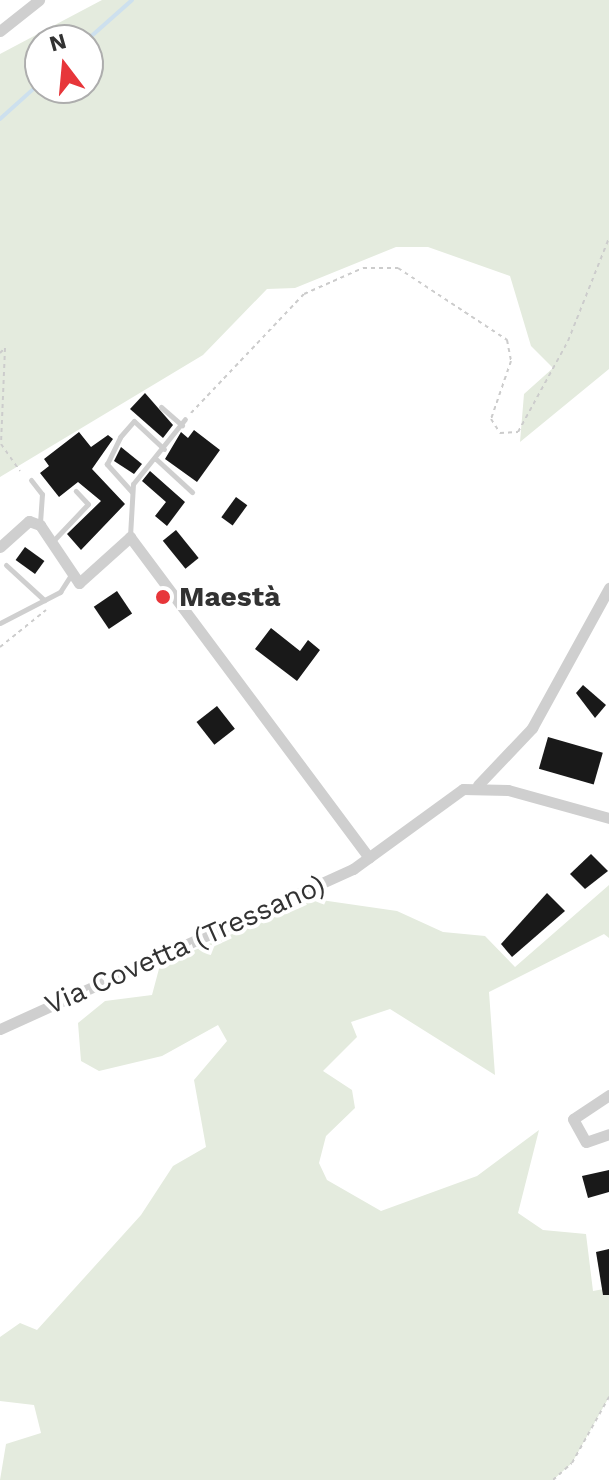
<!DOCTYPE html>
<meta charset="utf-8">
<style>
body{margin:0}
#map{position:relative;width:609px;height:1480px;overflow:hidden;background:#fff;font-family:"Work Sans",sans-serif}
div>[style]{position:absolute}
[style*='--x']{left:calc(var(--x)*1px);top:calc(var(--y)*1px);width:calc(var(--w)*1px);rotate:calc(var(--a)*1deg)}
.green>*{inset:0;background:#e4ebde}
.stream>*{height:4px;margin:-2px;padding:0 2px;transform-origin:2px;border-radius:2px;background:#cde0ee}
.building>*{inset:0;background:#191919;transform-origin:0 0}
.path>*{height:2px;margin-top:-1px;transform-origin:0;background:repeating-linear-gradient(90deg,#ccc 0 4px,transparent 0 8px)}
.lane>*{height:5px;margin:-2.5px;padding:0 2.5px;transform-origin:2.5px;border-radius:2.5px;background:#cfcfcf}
.street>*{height:11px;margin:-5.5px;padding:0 5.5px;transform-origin:5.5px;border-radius:5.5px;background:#cfcfcf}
.dots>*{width:22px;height:22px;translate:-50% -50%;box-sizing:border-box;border:4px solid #fff;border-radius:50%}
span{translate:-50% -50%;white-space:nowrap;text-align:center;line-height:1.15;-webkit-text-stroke:8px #fff;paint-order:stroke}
.poi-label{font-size:28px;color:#323232;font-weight:700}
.left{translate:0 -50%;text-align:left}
.street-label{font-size:28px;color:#323232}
.north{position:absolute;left:24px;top:24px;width:80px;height:80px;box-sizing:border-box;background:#fff;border:2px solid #adadad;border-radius:50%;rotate:344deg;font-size:22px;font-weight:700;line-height:32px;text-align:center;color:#323232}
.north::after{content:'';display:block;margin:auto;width:28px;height:36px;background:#e7363a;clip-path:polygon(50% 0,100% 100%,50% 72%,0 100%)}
</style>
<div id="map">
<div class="green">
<div style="clip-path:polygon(evenodd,102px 0,609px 0,609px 369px,520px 442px,524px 394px,553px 368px,531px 346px,510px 276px,428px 247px,396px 247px,295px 288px,267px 289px,203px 355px,0 477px,0 54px,102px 0,40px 40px,88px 40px,88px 88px,40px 88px,40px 40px)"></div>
<div style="clip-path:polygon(609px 885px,609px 938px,604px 934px,489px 992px,495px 1075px,390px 1009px,351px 1022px,357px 1037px,323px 1071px,352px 1090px,355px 1108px,326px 1136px,319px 1163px,327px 1180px,381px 1211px,477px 1176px,539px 1130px,518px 1213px,543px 1230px,586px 1234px,593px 1291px,609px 1288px,609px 1397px,572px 1463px,553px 1480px,0 1480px,6px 1444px,41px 1433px,34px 1405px,0 1401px,0 1337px,20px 1323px,37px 1330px,141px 1215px,173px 1166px,206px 1147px,194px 1080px,227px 1041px,218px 1025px,162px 1056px,99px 1071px,81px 1061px,78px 1023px,105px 1001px,152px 995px,160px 965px,314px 899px,397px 911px,443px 932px,485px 936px,515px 967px)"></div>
</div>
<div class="stream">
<div style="--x:87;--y:40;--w:60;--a:-41.6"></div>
<div style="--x:0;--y:119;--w:54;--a:-42"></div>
</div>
<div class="building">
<div style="clip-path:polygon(145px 393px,173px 425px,163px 438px,130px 409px)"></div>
<div style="clip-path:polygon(194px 430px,220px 450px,197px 482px,165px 459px,181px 432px,188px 438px)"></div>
<div style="clip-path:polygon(79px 432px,91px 447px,108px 435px,113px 439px,92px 469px,125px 504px,81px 550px,67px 534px,101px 501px,78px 482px,59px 497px,40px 473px,49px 466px,44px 459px)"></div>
<div style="clip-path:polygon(121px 447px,142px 464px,134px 474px,114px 461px)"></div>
<div style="clip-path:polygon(150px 471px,185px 502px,167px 526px,155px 516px,166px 502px,142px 481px)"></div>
<div style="left:236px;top:497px;width:14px;height:25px;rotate:36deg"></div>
<div style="left:176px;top:530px;width:36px;height:17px;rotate:51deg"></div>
<div style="left:25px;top:547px;width:24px;height:16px;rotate:36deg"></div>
<div style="left:117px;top:591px;width:27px;height:28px;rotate:56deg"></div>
<div style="clip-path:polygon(271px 628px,300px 651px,308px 640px,320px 650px,297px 681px,255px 649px)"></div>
<div style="clip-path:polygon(583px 685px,606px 705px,595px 718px,576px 693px)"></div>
<div style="left:217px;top:706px;width:29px;height:26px;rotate:52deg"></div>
<div style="left:548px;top:737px;width:57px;height:33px;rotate:16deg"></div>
<div style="clip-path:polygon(591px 854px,608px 871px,585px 889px,570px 874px)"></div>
<div style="clip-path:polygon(547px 893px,565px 911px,512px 957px,501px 944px)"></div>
<div style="clip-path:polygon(609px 1170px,609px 1192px,588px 1198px,582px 1176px)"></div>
<div style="clip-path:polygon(609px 1249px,609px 1295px,603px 1295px,596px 1252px)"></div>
</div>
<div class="path">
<div style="--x:0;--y:353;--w:7;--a:-45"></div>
<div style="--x:5;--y:348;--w:96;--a:92.4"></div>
<div style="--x:1;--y:444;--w:33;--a:55"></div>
<div style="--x:191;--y:413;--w:164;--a:-46.5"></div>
<div style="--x:304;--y:294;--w:64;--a:-23.8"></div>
<div style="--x:363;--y:268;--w:35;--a:0"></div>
<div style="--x:398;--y:268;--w:131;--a:33.4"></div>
<div style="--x:507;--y:340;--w:21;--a:79"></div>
<div style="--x:511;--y:361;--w:61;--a:109"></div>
<div style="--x:491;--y:419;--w:17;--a:57"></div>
<div style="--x:500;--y:433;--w:18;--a:-3"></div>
<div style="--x:518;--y:432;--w:104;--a:-61.2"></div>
<div style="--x:568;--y:341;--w:111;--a:-68.3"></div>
<div style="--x:0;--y:647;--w:59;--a:-38.8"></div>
<div style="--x:553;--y:1480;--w:25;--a:-42"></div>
<div style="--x:572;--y:1463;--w:76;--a:-60.7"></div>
</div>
<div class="lane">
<div style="--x:161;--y:407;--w:28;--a:41"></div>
<div style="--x:156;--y:459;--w:49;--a:42.5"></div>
<div style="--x:31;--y:480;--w:18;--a:52"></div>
<div style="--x:42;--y:494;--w:29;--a:94"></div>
<div style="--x:132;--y:492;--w:38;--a:-132"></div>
<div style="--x:107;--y:464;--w:30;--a:-64"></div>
<div style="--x:120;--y:437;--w:21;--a:-49"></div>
<div style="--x:134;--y:421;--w:41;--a:43"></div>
<div style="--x:130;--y:536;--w:52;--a:-86.7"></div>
<div style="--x:133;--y:484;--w:83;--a:-51.3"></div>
<div style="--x:52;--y:542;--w:52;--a:-46.5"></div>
<div style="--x:88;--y:504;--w:18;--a:-133"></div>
<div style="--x:6;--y:565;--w:52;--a:42.6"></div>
<div style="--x:0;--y:623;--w:68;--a:-27.3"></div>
<div style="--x:60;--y:592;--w:20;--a:-57"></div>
</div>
<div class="street">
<div style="--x:0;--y:31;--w:50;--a:-38.5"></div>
<div style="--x:0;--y:547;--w:39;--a:-42"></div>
<div style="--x:29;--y:521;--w:12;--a:20"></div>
<div style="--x:40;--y:525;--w:70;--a:56.1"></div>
<div style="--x:79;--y:583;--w:69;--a:-42"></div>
<div style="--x:130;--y:537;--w:400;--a:53.3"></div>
<div style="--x:478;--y:785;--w:79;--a:-46.5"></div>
<div style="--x:532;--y:728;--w:160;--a:-61.2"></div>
<div style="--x:0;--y:1029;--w:388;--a:-24.4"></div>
<div style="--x:353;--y:869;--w:136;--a:-36"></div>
<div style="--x:463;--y:789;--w:45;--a:1.3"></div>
<div style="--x:508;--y:790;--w:105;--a:15.5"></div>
<div style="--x:609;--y:1095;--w:43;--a:146.3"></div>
<div style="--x:573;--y:1119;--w:26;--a:61"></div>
<div style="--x:586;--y:1142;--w:24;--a:-19"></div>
</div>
<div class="dots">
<div style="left:163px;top:597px;background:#e7363a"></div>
</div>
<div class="poi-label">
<span class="left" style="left:179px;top:597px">Maestà</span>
</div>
<div class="street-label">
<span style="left:185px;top:945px;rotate:-24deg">Via Covetta (Tressano)</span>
</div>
<div class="north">N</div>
</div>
